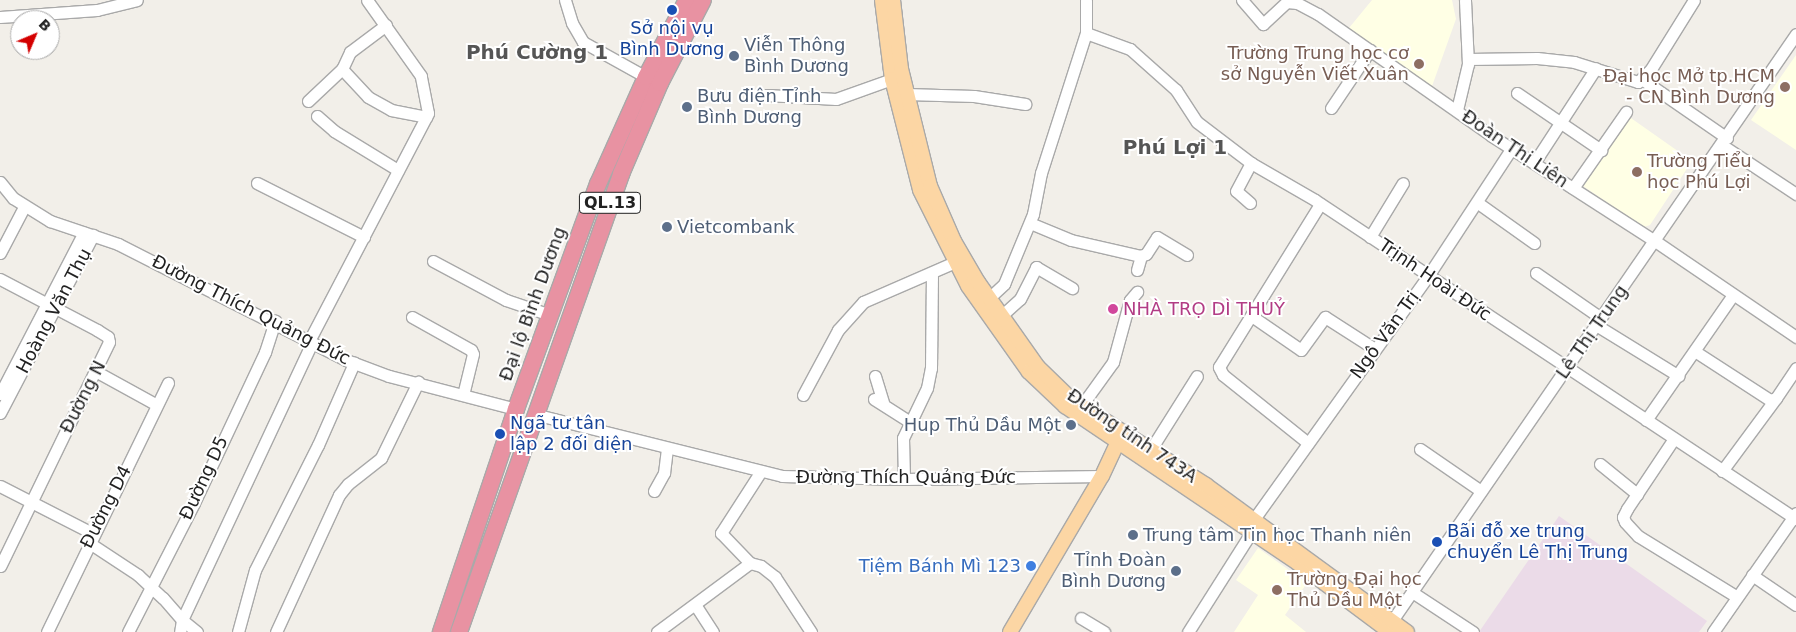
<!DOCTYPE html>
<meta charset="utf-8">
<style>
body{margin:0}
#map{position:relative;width:1796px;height:632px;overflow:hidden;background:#f2efe9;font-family:"DejaVu Sans",sans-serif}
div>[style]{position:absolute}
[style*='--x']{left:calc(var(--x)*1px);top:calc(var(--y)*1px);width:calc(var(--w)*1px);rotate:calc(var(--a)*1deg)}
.industrial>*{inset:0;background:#ebdbe8}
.education>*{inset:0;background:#ffffe5}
.roads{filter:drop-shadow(1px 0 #a9a9a9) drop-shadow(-1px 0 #a9a9a9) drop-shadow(0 1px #a9a9a9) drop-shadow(0 -1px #a9a9a9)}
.minor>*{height:11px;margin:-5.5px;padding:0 5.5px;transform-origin:5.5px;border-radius:5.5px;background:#fff}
.major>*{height:14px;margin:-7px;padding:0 7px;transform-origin:7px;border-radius:7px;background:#fcd6a4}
.highway>*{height:16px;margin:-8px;padding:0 8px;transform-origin:8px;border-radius:8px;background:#e892a2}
.dots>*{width:14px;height:14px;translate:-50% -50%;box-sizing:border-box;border:2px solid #fff;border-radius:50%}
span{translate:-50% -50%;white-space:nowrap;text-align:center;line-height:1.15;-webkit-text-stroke:4px #fff;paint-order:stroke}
.shield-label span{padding:1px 4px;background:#fff;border:1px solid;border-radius:4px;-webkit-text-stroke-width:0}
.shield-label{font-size:16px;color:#222;font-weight:700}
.transit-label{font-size:18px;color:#164399}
.left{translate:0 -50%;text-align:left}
.service-label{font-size:18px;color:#4e5e75}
.right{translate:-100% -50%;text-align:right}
.education-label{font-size:18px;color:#785e54}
.street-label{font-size:18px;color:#222}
.hotel-label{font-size:18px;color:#b23c85}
.shop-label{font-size:18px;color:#366cbe}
.quarter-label{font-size:20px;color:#555;font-weight:700}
.north{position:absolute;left:10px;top:10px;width:50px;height:50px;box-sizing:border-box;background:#fff;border:1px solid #a7a7a7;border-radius:50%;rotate:45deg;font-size:14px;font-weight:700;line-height:20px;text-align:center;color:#222}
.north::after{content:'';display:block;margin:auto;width:18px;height:22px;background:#d40000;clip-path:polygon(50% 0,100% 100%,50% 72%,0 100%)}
</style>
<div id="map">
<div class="industrial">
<div style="clip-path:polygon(1559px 516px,1707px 621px,1699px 632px,1479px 632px)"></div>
</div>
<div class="education">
<div style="clip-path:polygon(1372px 0,1452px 0,1456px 19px,1431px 89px,1349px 28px)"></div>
<div style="clip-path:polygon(1796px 55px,1796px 150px,1751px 120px)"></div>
<div style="clip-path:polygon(1628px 116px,1692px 161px,1650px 225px,1644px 227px,1580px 184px)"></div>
<div style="clip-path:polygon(1258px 548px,1307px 583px,1285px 615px,1306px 632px,1234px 632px,1258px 595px,1236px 580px)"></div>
</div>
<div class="roads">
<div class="minor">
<div style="--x:565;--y:0;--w:24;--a:73"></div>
<div style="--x:572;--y:23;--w:22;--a:60"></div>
<div style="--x:583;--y:42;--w:72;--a:29.1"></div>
<div style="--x:1242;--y:0;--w:32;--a:49"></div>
<div style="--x:1263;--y:24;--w:33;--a:-43"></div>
<div style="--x:1287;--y:2;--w:10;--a:6"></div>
<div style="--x:1297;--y:3;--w:24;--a:28"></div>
<div style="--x:1318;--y:14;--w:213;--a:35"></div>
<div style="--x:1492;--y:136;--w:194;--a:32.8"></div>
<div style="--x:1655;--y:241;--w:171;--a:34.2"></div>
<div style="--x:0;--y:17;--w:97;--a:-4.1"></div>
<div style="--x:97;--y:10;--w:41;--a:-14"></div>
<div style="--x:386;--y:25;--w:45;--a:143.1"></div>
<div style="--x:350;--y:52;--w:19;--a:115"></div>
<div style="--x:342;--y:69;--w:38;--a:47"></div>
<div style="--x:368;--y:97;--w:26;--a:29"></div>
<div style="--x:391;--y:110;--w:36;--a:11"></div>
<div style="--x:1086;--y:33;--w:47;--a:20"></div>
<div style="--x:1130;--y:49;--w:62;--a:41.7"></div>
<div style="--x:1176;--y:90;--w:38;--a:57"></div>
<div style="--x:1197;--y:122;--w:68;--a:37.2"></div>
<div style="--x:1251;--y:163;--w:74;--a:30"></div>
<div style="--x:1315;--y:200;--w:577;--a:33.55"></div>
<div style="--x:1468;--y:59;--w:69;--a:-0.8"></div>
<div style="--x:1537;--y:58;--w:37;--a:6"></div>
<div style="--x:1574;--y:62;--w:67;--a:17.4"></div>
<div style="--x:1638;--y:82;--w:18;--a:-45"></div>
<div style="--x:1651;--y:69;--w:81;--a:-58.1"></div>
<div style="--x:1643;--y:80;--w:102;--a:34.6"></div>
<div style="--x:1517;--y:93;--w:102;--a:34.2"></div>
<div style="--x:906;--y:94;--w:68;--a:1.7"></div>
<div style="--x:974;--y:96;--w:52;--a:8.9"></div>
<div style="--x:767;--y:95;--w:69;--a:3.3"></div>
<div style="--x:836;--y:99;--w:59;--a:-19.7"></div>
<div style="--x:308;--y:101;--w:47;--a:-43.3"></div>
<div style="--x:1331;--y:108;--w:70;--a:-56.1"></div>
<div style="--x:1457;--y:110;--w:47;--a:-76.6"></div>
<div style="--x:1468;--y:64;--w:64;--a:-92.7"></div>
<div style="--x:317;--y:116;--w:23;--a:41"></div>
<div style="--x:334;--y:131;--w:75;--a:31.4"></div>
<div style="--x:1722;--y:145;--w:89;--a:33.5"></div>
<div style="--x:1534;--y:163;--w:113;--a:-56.9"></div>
<div style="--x:0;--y:182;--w:21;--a:51"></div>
<div style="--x:13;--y:198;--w:44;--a:31.9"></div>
<div style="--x:50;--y:221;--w:72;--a:18.7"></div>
<div style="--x:118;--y:244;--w:256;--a:27"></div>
<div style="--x:346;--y:360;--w:46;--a:20.4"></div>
<div style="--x:389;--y:376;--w:131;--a:14.6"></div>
<div style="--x:257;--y:183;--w:120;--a:26.8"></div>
<div style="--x:1573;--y:188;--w:93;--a:-55.1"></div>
<div style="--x:1250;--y:203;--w:18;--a:-139"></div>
<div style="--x:1236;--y:191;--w:32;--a:-62"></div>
<div style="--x:1478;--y:203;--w:69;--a:35.5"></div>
<div style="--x:1030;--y:223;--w:44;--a:22.5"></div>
<div style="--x:1071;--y:240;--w:72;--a:12.9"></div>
<div style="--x:1141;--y:256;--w:5;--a:-22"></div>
<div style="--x:1146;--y:254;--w:20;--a:-57"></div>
<div style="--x:1157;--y:237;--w:35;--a:31"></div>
<div style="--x:1370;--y:237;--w:63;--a:-58.6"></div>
<div style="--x:0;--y:253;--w:52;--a:-62.4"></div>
<div style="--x:433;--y:261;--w:83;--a:28.1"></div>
<div style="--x:506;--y:300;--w:46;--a:18.8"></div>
<div style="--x:1137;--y:270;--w:15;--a:-74"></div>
<div style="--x:1536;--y:273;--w:79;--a:34.7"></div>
<div style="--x:0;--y:279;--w:110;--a:27.7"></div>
<div style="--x:97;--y:330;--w:13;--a:32"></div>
<div style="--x:108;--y:337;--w:5;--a:79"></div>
<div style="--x:109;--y:342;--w:249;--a:115.9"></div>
<div style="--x:989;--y:298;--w:21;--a:-43"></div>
<div style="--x:1004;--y:284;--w:76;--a:-67.5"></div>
<div style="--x:1033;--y:214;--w:42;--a:-79"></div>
<div style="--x:1041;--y:173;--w:147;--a:-72.2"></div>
<div style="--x:1086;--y:33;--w:33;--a:-90"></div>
<div style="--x:1001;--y:316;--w:25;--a:-42"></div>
<div style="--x:1020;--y:299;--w:36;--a:-63"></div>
<div style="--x:1036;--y:267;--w:42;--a:30.3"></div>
<div style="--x:412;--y:317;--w:68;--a:29.2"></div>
<div style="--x:471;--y:350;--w:4;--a:63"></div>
<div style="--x:473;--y:354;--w:42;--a:103.7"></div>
<div style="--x:1253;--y:317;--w:58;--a:34.5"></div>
<div style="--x:1301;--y:350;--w:41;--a:-54"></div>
<div style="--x:1325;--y:317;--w:59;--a:32.6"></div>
<div style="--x:1596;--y:325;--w:97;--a:31.6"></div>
<div style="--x:309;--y:341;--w:257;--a:-62.4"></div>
<div style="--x:428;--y:113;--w:38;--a:-101"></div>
<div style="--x:421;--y:76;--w:93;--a:-125.4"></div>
<div style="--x:1696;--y:352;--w:88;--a:33"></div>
<div style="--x:1770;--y:400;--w:6;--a:-18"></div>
<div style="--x:1776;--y:398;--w:36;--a:-56"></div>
<div style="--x:97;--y:372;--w:68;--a:28.8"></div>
<div style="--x:875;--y:376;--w:28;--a:73"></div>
<div style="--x:0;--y:394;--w:182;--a:-62.6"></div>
<div style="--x:803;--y:395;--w:74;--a:-61.7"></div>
<div style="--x:838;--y:330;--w:38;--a:-48"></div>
<div style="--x:863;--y:302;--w:100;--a:-23.5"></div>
<div style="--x:874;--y:399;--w:43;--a:32.6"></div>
<div style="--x:1082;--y:405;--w:53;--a:-54.2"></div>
<div style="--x:1113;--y:362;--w:64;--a:-74.7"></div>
<div style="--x:1130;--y:300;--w:11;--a:-49"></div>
<div style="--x:0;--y:413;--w:201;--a:-62.4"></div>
<div style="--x:538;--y:415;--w:252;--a:14"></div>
<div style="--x:782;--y:476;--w:122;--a:1.4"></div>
<div style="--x:904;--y:479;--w:198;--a:-0.9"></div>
<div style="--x:1646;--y:420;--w:152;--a:-55.2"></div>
<div style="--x:1673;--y:440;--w:83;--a:123.7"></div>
<div style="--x:1627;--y:509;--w:9;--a:117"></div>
<div style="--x:1623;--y:517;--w:5;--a:68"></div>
<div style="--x:1625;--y:522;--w:19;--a:47"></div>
<div style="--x:1638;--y:536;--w:116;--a:31.6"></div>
<div style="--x:1308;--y:443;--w:109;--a:-141.3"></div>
<div style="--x:1223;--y:375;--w:9;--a:-117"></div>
<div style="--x:1219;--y:367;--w:192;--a:-58.2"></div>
<div style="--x:1151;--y:449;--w:86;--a:-57.8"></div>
<div style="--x:1420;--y:449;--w:74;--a:34.5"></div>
<div style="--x:1600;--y:464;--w:48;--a:39"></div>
<div style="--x:761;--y:471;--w:74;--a:122.8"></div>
<div style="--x:721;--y:533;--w:42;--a:46"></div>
<div style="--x:750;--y:563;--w:11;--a:15"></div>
<div style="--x:761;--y:566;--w:18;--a:38"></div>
<div style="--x:775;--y:577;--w:66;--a:56.8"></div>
<div style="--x:1722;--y:471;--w:91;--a:-53.5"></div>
<div style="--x:904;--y:479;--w:41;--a:-91.4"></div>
<div style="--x:903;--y:438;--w:55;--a:-64.4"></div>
<div style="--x:927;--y:388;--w:20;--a:-79"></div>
<div style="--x:931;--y:368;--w:95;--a:-89.4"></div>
<div style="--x:0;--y:486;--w:103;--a:27.1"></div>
<div style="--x:654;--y:491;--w:21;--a:-61"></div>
<div style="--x:664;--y:473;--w:25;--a:-83"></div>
<div style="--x:1254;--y:519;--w:299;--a:-54.4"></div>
<div style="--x:1428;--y:276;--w:152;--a:-56.8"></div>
<div style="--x:88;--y:542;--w:60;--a:33.4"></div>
<div style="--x:138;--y:575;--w:34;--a:43"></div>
<div style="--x:163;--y:598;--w:29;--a:49"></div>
<div style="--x:182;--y:620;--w:12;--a:99"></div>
<div style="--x:1752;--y:575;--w:53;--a:34.3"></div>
<div style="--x:1412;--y:592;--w:73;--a:33.3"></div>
<div style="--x:696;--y:606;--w:31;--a:57"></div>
<div style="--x:1081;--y:618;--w:27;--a:31"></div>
<div style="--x:1387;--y:628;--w:721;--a:-55.45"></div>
<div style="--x:47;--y:632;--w:277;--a:-64.1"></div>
<div style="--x:128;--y:632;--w:145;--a:-62.9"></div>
<div style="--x:194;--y:503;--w:167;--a:-64.8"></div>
<div style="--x:265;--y:352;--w:33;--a:-72"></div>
<div style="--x:197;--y:632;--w:19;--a:-141"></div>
<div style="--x:182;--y:620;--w:306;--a:-64.9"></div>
<div style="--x:238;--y:632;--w:64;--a:-74.7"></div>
<div style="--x:255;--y:570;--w:140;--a:-63.3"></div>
<div style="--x:318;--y:445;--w:90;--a:-66.3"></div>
<div style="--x:276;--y:632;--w:151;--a:-65.3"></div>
<div style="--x:339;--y:495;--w:14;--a:-51"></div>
<div style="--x:348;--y:484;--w:42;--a:-38.2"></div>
<div style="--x:381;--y:458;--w:85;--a:-64"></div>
<div style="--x:657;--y:632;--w:116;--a:-36.6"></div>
<div style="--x:1188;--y:632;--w:120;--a:-57.6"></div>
<div style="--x:1713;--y:632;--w:145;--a:-55.1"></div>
</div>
<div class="major">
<div style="--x:882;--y:0;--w:80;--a:82.8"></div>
<div style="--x:892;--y:79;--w:114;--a:75.8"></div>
<div style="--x:920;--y:190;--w:107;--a:63.4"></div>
<div style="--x:968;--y:286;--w:105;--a:54.7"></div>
<div style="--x:1029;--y:372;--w:50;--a:43.4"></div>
<div style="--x:1065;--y:406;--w:282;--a:34"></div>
<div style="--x:1299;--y:564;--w:114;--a:36.8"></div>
<div style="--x:893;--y:0;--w:69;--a:83.4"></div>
<div style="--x:901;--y:69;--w:121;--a:76.1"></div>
<div style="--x:930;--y:186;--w:60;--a:66.4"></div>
<div style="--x:954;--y:241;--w:48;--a:59.7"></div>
<div style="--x:978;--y:282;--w:104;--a:54.8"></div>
<div style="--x:1038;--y:367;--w:46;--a:44.1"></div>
<div style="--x:1071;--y:399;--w:160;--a:32.5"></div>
<div style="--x:1206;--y:485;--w:249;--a:36.2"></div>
<div style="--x:1010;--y:632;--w:181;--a:-59.5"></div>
<div style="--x:1102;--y:476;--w:45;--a:-65.1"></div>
</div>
<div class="highway">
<div style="--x:441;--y:632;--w:235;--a:-71.4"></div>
<div style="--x:516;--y:409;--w:239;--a:-70"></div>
<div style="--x:598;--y:184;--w:117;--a:-65.8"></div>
<div style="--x:646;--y:77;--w:87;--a:-62"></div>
<div style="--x:459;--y:632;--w:486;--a:-70.5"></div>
<div style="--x:621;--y:174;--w:99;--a:-66.8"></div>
<div style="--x:660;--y:83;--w:93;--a:-62.6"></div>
</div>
</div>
<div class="dots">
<div style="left:672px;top:10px;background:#1a4fb4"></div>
<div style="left:734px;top:56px;background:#5c6f8a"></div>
<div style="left:1419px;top:64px;background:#8d6e63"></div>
<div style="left:1785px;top:87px;background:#8d6e63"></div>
<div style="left:687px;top:107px;background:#5c6f8a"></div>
<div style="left:1637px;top:172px;background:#8d6e63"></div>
<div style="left:667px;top:227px;background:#5c6f8a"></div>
<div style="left:1113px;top:309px;background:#d1479c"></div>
<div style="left:1071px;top:425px;background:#5c6f8a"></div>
<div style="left:500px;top:434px;background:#1a4fb4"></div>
<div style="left:1133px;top:535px;background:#5c6f8a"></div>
<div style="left:1437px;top:542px;background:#1a4fb4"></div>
<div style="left:1031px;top:566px;background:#3f7fe0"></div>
<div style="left:1176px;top:571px;background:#5c6f8a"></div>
<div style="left:1277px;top:590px;background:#8d6e63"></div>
</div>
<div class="shield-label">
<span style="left:610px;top:203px">QL.13</span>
</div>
<div class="transit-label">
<span style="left:672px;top:39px">Sở nội vụ<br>Bình Dương</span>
<span class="left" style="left:510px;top:434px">Ngã tư tân<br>lập 2 đối diện</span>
<span class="left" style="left:1447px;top:542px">Bãi đỗ xe trung<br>chuyển Lê Thị Trung</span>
</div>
<div class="service-label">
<span class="left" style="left:744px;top:56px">Viễn Thông<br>Bình Dương</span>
<span class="left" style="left:697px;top:107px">Bưu điện Tỉnh<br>Bình Dương</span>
<span class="left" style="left:677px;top:227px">Vietcombank</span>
<span class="right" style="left:1061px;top:425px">Hup Thủ Dầu Một</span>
<span class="left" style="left:1143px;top:535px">Trung tâm Tin học Thanh niên</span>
<span class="right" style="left:1166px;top:571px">Tỉnh Đoàn<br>Bình Dương</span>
</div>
<div class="education-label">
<span class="right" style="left:1409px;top:64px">Trường Trung học cơ<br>sở Nguyễn Viết Xuân</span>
<span class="right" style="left:1775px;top:87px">Đại học Mở tp.HCM<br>- CN Bình Dương</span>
<span class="left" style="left:1647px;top:172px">Trường Tiểu<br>học Phú Lợi</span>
<span class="left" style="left:1287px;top:590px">Trường Đại học<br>Thủ Dầu Một</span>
</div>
<div class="street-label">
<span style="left:1515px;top:149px;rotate:34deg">Đoàn Thị Liên</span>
<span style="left:1435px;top:280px;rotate:34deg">Trịnh Hoài Đức</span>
<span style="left:533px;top:304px;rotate:-70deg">Đại lộ Bình Dương</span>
<span style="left:251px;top:310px;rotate:27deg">Đường Thích Quảng Đức</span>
<span style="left:54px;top:311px;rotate:-62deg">Hoàng Văn Thụ</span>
<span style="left:1592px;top:332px;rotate:-55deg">Lê Thị Trung</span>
<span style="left:1385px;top:335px;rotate:-54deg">Ngô Văn Trị</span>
<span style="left:83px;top:397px;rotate:-63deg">Đường N</span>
<span style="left:1132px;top:436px;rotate:34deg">Đường tỉnh 743A</span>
<span style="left:906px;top:477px">Đường Thích Quảng Đức</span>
<span style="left:204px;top:478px;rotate:-65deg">Đường D5</span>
<span style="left:106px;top:507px;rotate:-63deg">Đường D4</span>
</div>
<div class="hotel-label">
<span class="left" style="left:1123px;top:309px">NHÀ TRỌ DÌ THUỶ</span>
</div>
<div class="shop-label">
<span class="right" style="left:1021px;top:566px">Tiệm Bánh Mì 123</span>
</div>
<div class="quarter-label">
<span style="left:537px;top:52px">Phú Cường 1</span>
<span style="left:1175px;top:147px">Phú Lợi 1</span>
</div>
<div class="north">B</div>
</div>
